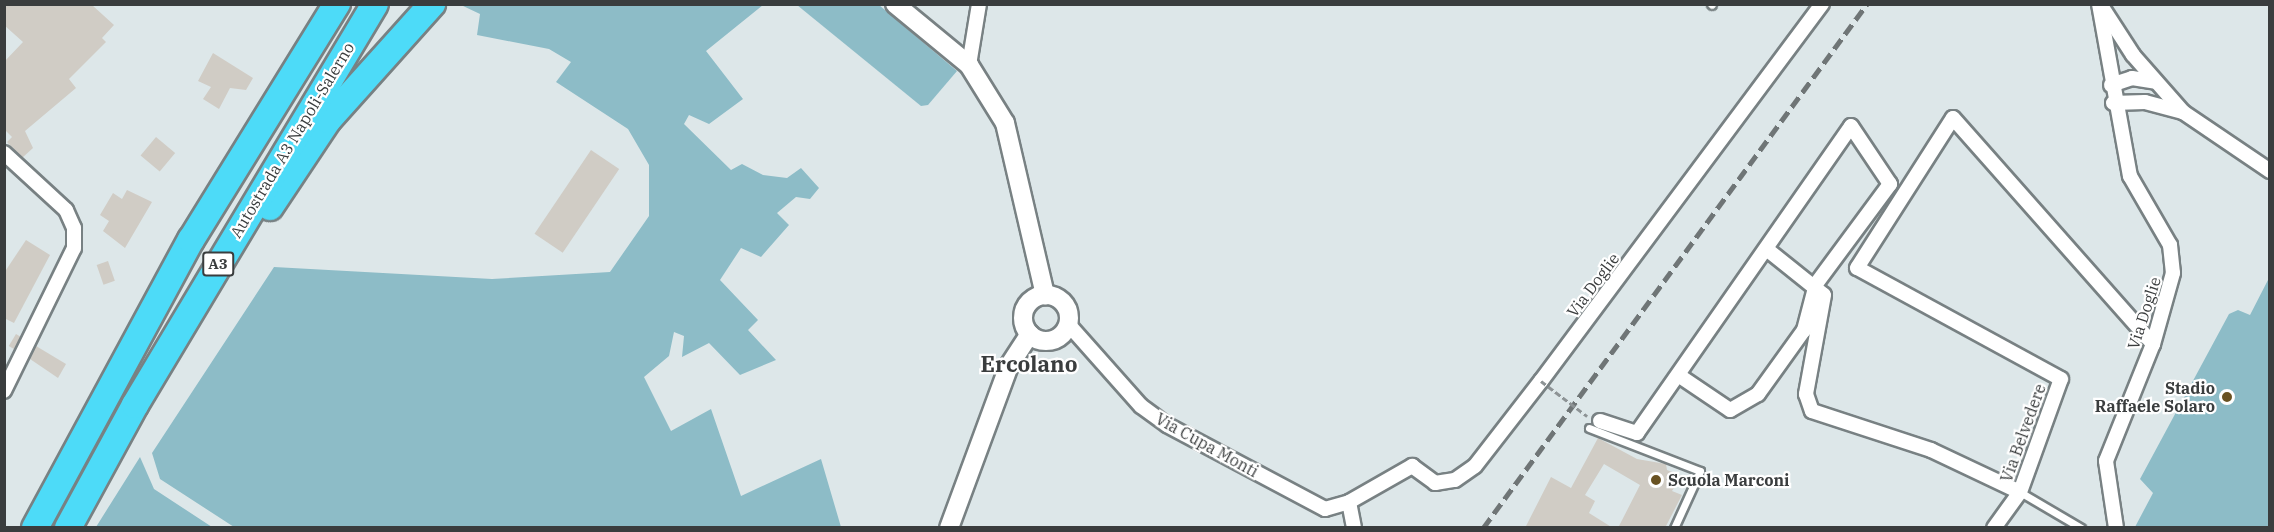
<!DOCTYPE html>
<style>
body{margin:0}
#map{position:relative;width:2274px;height:532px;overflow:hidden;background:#dde7e9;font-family:"IBM Plex Serif",serif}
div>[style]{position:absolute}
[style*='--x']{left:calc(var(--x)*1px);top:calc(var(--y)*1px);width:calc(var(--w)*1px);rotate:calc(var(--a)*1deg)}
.green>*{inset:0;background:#8dbcc7}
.building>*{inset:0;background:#d0ccc5;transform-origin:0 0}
.roads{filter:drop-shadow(2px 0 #788183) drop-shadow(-2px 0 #788183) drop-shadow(0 2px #788183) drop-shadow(0 -2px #788183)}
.service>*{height:7px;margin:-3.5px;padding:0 3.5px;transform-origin:3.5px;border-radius:3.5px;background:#fff}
.minor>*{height:14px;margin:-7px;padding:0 7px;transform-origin:7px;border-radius:7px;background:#fff}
.tertiary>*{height:18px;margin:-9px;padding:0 9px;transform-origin:9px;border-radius:9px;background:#fff}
.tertiary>.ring{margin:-9px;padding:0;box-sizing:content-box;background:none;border:18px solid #fff;border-radius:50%}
.motorway>*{height:26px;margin:-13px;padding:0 13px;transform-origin:13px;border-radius:13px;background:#4ddbf8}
.rail>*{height:4.5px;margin-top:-2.25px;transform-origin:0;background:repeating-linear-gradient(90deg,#6f7576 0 12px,transparent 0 18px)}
.path-bridge>*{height:3px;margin-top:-1.5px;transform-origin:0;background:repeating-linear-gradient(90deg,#8d9395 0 6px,transparent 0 9px)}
.dots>*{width:16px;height:16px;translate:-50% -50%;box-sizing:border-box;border:3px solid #fff;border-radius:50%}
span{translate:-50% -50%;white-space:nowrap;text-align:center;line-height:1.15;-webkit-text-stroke:4.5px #fff;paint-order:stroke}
.shield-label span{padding:2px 4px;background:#fff;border:2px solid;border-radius:4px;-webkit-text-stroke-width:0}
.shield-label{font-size:15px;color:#3a3d3e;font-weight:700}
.street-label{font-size:16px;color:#3a3d3e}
.poi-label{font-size:16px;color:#3a3d3e;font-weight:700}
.right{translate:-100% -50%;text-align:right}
.left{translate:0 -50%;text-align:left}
.district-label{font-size:22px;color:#3a3d3e;font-weight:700}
.frame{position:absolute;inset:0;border:6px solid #3a3d3e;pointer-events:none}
</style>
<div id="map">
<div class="green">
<div style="clip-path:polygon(461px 5px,763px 5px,706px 51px,743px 99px,709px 124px,689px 115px,684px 124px,731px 170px,742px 164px,763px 175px,787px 178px,801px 168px,819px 188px,810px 199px,796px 197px,777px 213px,789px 225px,761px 257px,741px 248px,720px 280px,758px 320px,748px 330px,776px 360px,740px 375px,709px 343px,682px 357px,684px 336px,674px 332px,669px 356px,644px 377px,671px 431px,711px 409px,741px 496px,821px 459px,841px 527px,234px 527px,160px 479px,152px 453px,274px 267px,492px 279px,610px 272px,649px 216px,649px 165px,628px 129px,556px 82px,571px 62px,549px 49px,477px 35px,480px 14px)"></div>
<div style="clip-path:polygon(797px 5px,879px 5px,957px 71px,928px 105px,921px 106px)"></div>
<div style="clip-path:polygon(2269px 278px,2269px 527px,2135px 527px,2153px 493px,2140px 479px,2229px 314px,2238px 310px,2250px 315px)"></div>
<div style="clip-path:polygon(140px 457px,154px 489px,212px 527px,96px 527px)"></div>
</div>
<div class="building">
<div style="clip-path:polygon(4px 4px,92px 5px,114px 25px,102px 38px,106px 42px,69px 79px,76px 88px,25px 131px,33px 148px,22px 158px,7px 142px,12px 137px,4px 129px,4px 62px,23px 42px,4px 25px)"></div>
<div style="clip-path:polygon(213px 53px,253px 78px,246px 90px,230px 88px,219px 109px,203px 99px,211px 87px,198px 81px)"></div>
<div style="left:156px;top:137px;width:25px;height:24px;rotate:40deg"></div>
<div style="left:591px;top:150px;width:34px;height:101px;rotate:34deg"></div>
<div style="clip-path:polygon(127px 190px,152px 202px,125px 248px,103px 231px,109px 221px,100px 215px,113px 193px,122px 199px)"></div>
<div style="clip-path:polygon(26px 240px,50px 255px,14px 323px,4px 318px,4px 273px)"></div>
<div style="left:108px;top:261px;width:21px;height:12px;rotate:71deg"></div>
<div style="left:16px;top:334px;width:6px;height:14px;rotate:31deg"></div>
<div style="clip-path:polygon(36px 346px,66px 364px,58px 378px,30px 359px)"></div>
<div style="clip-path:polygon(1598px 438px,1637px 459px,1666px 464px,1667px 470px,1682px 476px,1672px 491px,1682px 495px,1665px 528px,1618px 528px,1640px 485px,1604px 464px,1585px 495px,1595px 501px,1589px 513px,1613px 528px,1525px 528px,1551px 477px,1571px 488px)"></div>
</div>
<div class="roads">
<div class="service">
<div style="--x:1711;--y:4;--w:1;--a:45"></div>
<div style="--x:1589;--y:428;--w:119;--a:21.2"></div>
<div style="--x:1700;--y:471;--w:63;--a:114.5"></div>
<div style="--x:2020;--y:492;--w:71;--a:30.5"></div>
</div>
<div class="minor">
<div style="--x:2099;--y:4;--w:175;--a:79.8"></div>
<div style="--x:2130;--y:176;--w:80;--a:59.9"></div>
<div style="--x:2170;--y:245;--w:28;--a:84"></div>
<div style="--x:2173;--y:273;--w:74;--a:105.7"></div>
<div style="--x:2153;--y:344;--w:126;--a:111.9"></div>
<div style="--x:2106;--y:461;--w:68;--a:81.5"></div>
<div style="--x:2102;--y:7;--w:57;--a:57.1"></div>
<div style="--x:2133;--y:55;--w:76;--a:48.7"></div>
<div style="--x:2183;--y:112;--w:105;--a:34.1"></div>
<div style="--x:969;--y:65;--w:62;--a:-80.7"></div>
<div style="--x:2111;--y:85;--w:22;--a:-18"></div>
<div style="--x:2132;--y:78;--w:24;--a:9"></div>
<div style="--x:2113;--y:103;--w:32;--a:-2"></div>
<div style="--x:2145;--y:102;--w:39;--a:15"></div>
<div style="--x:4;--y:153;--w:84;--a:42.6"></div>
<div style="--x:66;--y:210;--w:20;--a:66"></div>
<div style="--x:74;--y:228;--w:20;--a:90"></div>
<div style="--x:74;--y:248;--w:159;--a:116.1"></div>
<div style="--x:1769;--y:251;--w:70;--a:38.7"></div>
<div style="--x:1824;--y:295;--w:101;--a:100.3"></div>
<div style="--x:1806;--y:394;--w:18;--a:71"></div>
<div style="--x:1812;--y:411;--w:125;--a:18.1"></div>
<div style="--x:1931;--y:450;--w:98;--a:25.3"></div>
<div style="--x:1069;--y:325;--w:108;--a:48.4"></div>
<div style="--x:1141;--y:406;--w:32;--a:36"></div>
<div style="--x:1167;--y:425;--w:179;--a:28"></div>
<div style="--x:1325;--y:509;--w:25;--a:-16"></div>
<div style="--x:1349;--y:502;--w:73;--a:-29.7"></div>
<div style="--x:1412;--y:466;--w:29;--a:36"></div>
<div style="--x:1435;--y:483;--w:20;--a:-9"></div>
<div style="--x:1455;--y:480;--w:24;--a:-35"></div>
<div style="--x:1475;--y:466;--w:108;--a:-52.2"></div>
<div style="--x:1541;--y:381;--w:470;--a:-53.3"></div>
<div style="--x:1600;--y:421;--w:39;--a:18"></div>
<div style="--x:1637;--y:433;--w:374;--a:-55.1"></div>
<div style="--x:1851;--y:126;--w:70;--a:56.1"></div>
<div style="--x:1890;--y:184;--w:124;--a:126.5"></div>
<div style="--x:1816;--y:284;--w:48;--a:104.6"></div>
<div style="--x:1804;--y:330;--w:79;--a:125.7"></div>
<div style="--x:1758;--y:394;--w:32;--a:150"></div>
<div style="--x:1730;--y:410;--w:59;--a:-146"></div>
<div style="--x:1349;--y:502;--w:26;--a:79"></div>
<div style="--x:1994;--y:528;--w:44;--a:-54.2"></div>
<div style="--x:2020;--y:492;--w:120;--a:-70.1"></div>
<div style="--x:2061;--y:379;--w:232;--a:-151.4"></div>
<div style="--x:1857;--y:268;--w:178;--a:-57.4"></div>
<div style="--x:1953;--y:118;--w:302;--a:48.5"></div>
</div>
<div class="tertiary">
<div style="--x:895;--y:4;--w:96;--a:39.5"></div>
<div style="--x:969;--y:65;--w:68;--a:58.2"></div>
<div style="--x:1005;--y:123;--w:177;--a:76.9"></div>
<div class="ring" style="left:1023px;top:295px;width:28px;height:28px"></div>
<div style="--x:949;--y:528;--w:173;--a:-69.7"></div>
<div style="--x:1009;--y:366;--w:38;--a:-57"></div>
</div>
<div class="motorway">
<div style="--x:270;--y:207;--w:105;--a:-56.3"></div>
<div style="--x:328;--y:120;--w:156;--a:-48.1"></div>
<div style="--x:35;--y:528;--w:328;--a:-61.6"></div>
<div style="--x:191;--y:240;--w:278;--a:-58.3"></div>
<div style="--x:68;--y:528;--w:140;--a:-61.4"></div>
<div style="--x:135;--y:405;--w:467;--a:-59.1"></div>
</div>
</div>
<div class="rail">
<div style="--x:1483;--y:528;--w:650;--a:-53.77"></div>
</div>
<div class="path-bridge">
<div style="--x:1541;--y:381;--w:58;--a:37.3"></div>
</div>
<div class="dots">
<div style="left:2227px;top:397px;background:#695222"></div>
<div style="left:1656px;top:480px;background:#695222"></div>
</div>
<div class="shield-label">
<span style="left:218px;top:264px">A3</span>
</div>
<div class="street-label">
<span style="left:292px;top:140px;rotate:-59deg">Autostrada A3 Napoli-Salerno</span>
<span style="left:1593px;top:285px;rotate:-53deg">Via Doglie</span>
<span style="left:2144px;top:313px;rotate:-72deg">Via Doglie</span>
<span style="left:2023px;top:433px;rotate:-70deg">Via Belvedere</span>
<span style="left:1207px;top:445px;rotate:29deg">Via Cupa Monti</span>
</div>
<div class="poi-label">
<span class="right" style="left:2215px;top:397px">Stadio<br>Raffaele Solaro</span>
<span class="left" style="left:1668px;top:480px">Scuola Marconi</span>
</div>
<div class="district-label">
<span style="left:1029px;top:364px">Ercolano</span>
</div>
<div class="frame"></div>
</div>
